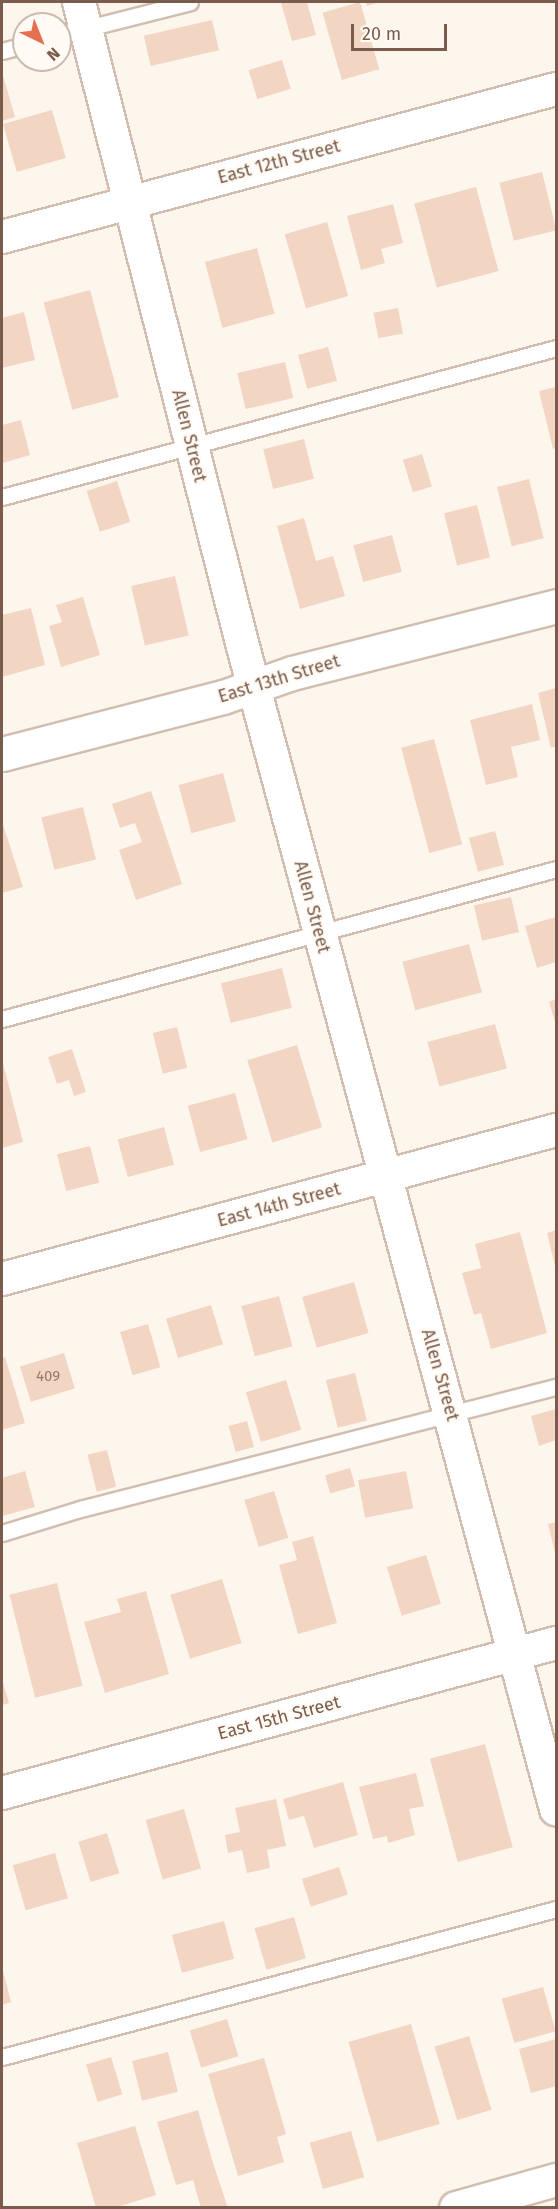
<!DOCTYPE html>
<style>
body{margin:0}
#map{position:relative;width:558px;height:2209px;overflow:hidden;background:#fdf6ec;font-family:"Fira Sans",sans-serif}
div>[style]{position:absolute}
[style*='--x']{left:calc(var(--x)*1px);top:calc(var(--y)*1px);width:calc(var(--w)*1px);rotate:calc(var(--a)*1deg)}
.building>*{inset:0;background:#f3d5c3;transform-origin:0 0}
.roads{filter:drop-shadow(2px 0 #d1beb0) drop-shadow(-2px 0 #d1beb0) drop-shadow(0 2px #d1beb0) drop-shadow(0 -2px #d1beb0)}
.service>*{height:15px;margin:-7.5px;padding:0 7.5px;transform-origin:7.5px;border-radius:7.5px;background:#fff}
.minor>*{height:32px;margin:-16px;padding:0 16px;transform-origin:16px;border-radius:16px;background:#fff}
.tertiary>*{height:33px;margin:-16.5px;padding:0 16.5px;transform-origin:16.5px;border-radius:16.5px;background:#fff}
span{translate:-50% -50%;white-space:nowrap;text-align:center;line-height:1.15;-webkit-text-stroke:4.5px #fffaf3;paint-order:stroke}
.number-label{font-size:15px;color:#987a6a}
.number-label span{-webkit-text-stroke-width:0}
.street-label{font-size:18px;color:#7a5c4d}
.frame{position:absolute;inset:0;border:3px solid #7a5c4d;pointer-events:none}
.north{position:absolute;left:12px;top:12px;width:60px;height:60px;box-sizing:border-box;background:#fffaf3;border:2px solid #cabbb1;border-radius:50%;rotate:137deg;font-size:16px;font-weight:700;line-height:24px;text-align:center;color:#7a5c4d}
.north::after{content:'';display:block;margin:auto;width:21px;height:27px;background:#e76f51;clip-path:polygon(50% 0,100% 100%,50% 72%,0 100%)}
.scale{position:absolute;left:351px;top:24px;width:96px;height:27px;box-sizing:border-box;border:3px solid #7a5c4d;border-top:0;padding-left:8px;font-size:18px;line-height:21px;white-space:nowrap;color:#7a5c4d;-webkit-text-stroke:4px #fffaf3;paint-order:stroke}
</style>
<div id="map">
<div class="building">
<div style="clip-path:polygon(307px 2px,316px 35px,292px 41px,281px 3px)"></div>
<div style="left:360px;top:2px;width:70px;height:39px;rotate:74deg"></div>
<div style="clip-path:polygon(366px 2px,380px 2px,367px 6px)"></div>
<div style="left:212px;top:20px;width:31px;height:70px;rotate:77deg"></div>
<div style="left:282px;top:60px;width:30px;height:35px;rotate:73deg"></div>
<div style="clip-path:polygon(2px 72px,15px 117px,2px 121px)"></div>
<div style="left:52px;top:110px;width:50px;height:51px;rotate:74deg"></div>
<div style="left:542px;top:172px;width:60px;height:44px;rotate:76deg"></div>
<div style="left:476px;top:187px;width:87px;height:64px;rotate:75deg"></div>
<div style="clip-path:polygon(393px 204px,403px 243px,381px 249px,385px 263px,361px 270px,347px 216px)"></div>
<div style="left:327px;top:222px;width:77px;height:44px;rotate:74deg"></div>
<div style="left:257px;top:248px;width:68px;height:54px;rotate:75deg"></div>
<div style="left:90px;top:290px;width:111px;height:48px;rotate:75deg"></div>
<div style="left:398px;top:308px;width:26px;height:25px;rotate:79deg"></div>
<div style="clip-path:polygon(24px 312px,35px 360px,2px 368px,2px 318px)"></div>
<div style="left:328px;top:347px;width:35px;height:31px;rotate:75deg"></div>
<div style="left:285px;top:362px;width:37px;height:49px;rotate:77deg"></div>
<div style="clip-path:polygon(556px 387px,556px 448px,553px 449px,539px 391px)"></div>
<div style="clip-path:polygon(21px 420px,30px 455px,3px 463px,2px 425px)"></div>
<div style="left:304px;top:439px;width:41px;height:42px;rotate:76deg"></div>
<div style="left:422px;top:454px;width:34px;height:20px;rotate:73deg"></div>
<div style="left:529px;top:479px;width:61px;height:33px;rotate:76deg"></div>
<div style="left:117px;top:481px;width:43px;height:32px;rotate:72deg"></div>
<div style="left:477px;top:505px;width:54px;height:34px;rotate:76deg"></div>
<div style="clip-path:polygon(304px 518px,316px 561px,333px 556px,345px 596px,300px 609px,277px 526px)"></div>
<div style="left:392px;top:535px;width:38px;height:40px;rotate:75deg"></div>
<div style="left:175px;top:576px;width:61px;height:45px;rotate:77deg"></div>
<div style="clip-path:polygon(83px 597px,100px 655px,61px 667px,49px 626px,62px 622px,56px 605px)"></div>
<div style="clip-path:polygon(31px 608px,45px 665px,2px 677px,2px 615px)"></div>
<div style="clip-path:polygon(556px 688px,556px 746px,551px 748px,538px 693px)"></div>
<div style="clip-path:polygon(532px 704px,540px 740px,511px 747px,518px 777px,486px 785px,470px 720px)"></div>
<div style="left:434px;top:739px;width:109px;height:34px;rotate:75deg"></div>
<div style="left:223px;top:773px;width:50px;height:46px;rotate:75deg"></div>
<div style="clip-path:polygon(151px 791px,182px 884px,136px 900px,119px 850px,142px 842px,135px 823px,120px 828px,112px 804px)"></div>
<div style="left:83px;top:807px;width:54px;height:43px;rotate:76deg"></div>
<div style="clip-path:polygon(2px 821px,23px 887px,2px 893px)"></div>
<div style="left:495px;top:831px;width:35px;height:27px;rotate:75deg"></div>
<div style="left:511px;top:897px;width:36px;height:38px;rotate:77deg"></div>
<div style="clip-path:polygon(556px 917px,556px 962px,537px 968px,525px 926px)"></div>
<div style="left:469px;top:944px;width:50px;height:69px;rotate:75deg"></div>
<div style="left:282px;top:968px;width:41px;height:63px;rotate:76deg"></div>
<div style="clip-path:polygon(556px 999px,556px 1025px,549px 1002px)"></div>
<div style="left:495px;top:1024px;width:46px;height:70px;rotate:75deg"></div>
<div style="left:177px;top:1027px;width:42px;height:25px;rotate:76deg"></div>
<div style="left:297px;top:1045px;width:86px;height:52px;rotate:73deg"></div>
<div style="clip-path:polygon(72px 1049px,86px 1092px,74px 1096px,69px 1080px,57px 1084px,48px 1057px)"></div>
<div style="clip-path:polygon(2px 1059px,23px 1142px,2px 1148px)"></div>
<div style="left:235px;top:1093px;width:48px;height:49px;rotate:75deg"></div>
<div style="left:164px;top:1127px;width:39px;height:48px;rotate:75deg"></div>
<div style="left:90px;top:1146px;width:38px;height:34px;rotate:76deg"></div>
<div style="clip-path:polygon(556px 1230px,556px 1270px,547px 1233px)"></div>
<div style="clip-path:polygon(520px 1232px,547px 1333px,491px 1349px,481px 1313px,474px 1315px,462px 1273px,481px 1268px,475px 1244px)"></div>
<div style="left:354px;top:1282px;width:53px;height:54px;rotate:74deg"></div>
<div style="left:279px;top:1296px;width:52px;height:39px;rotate:75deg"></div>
<div style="left:211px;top:1305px;width:41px;height:47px;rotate:73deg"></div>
<div style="left:148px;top:1324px;width:45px;height:29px;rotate:74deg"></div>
<div style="left:64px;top:1353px;width:37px;height:46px;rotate:73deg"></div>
<div style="clip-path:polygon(5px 1357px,25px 1423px,2px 1430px,2px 1358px)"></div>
<div style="left:355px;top:1373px;width:49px;height:30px;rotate:76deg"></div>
<div style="left:286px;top:1380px;width:52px;height:42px;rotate:73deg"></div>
<div style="clip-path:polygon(556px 1409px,556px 1440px,539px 1446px,531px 1416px)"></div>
<div style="left:247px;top:1421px;width:27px;height:19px;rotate:75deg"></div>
<div style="left:107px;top:1450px;width:38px;height:20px;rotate:76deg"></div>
<div style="left:350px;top:1468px;width:19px;height:26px;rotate:74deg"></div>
<div style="clip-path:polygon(25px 1471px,35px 1507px,2px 1516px,2px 1478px)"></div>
<div style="left:406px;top:1471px;width:38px;height:49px;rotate:79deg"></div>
<div style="left:274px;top:1491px;width:49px;height:31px;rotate:73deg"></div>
<div style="clip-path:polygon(556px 1522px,556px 1557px,548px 1524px)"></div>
<div style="clip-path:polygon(313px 1536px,337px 1623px,298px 1634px,279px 1565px,297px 1560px,292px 1542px)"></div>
<div style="left:426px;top:1555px;width:51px;height:41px;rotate:73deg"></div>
<div style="left:222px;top:1579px;width:67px;height:54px;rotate:73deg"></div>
<div style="left:57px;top:1583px;width:106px;height:49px;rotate:76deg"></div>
<div style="clip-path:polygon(146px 1591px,169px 1674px,105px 1693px,84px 1622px,121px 1612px,117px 1599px)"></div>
<div style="clip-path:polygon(2px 1679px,9px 1703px,2px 1705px)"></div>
<div style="left:485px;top:1744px;width:107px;height:57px;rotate:75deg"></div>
<div style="clip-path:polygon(416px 1773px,424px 1806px,409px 1809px,415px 1835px,388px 1843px,387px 1836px,373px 1839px,359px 1787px)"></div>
<div style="clip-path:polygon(343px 1782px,358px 1835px,314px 1848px,304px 1816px,289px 1820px,283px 1799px)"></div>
<div style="clip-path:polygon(276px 1799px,286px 1846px,267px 1850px,270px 1868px,247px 1873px,242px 1850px,228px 1853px,225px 1835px,240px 1832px,235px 1808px)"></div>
<div style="left:184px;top:1809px;width:62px;height:40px;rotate:74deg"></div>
<div style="left:107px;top:1833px;width:42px;height:30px;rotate:73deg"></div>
<div style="left:55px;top:1853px;width:47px;height:44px;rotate:74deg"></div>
<div style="left:339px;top:1867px;width:29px;height:39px;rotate:72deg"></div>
<div style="left:294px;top:1917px;width:43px;height:41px;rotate:74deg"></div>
<div style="left:224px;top:1921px;width:39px;height:54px;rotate:75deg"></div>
<div style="clip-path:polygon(2px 1967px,11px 2002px,2px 2005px)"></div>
<div style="left:543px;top:1987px;width:46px;height:43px;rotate:74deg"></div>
<div style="left:227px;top:2019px;width:39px;height:39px;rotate:73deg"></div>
<div style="left:411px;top:2024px;width:104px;height:65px;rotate:74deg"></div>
<div style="left:469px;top:2036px;width:77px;height:36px;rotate:73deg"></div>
<div style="clip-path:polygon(556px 2039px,556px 2086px,531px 2093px,519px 2049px)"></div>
<div style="left:168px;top:2052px;width:41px;height:37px;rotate:76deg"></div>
<div style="left:111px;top:2057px;width:39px;height:26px;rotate:73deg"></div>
<div style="clip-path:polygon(264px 2058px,286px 2134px,277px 2137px,284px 2162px,238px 2176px,208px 2074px)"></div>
<div style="clip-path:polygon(198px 2110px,213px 2163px,228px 2208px,201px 2208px,193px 2180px,176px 2185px,157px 2122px)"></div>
<div style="clip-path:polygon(135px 2126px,156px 2195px,114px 2208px,96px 2208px,77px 2143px)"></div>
<div style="left:351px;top:2131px;width:48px;height:43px;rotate:74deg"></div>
</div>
<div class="roads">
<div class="service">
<div style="--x:60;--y:35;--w:134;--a:-14.2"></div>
<div style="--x:2;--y:51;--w:23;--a:-15"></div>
<div style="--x:2;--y:497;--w:574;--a:-15.05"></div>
<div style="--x:2;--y:1019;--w:574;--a:-15.15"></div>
<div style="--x:2;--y:1533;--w:82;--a:-17.1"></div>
<div style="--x:80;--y:1509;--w:491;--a:-14.4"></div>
<div style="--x:2;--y:2057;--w:573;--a:-14.96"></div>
</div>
<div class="minor">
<div style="--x:79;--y:2;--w:661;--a:75.73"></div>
<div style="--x:242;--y:643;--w:1208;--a:74.93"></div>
<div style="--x:2;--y:237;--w:573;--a:-14.96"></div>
<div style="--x:2;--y:1279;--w:574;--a:-15.05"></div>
<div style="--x:2;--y:1793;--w:574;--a:-15.15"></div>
<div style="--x:456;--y:2208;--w:104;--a:-15.6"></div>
</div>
<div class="tertiary">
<div style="--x:2;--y:754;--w:228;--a:-14.5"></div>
<div style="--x:223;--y:697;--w:73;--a:-19.2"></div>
<div style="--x:292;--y:673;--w:272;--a:-14.2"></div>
</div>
</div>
<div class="number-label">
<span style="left:48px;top:1377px">409</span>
</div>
<div class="street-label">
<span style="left:279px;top:162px;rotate:-15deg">East 12th Street</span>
<span style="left:189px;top:436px;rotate:76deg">Allen Street</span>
<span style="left:279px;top:679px;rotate:-17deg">East 13th Street</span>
<span style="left:312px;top:907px;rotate:75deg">Allen Street</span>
<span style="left:279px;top:1205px;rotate:-15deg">East 14th Street</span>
<span style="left:440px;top:1375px;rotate:74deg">Allen Street</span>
<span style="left:279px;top:1718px;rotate:-15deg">East 15th Street</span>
</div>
<div class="frame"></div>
<div class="north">N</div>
<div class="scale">20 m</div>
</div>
